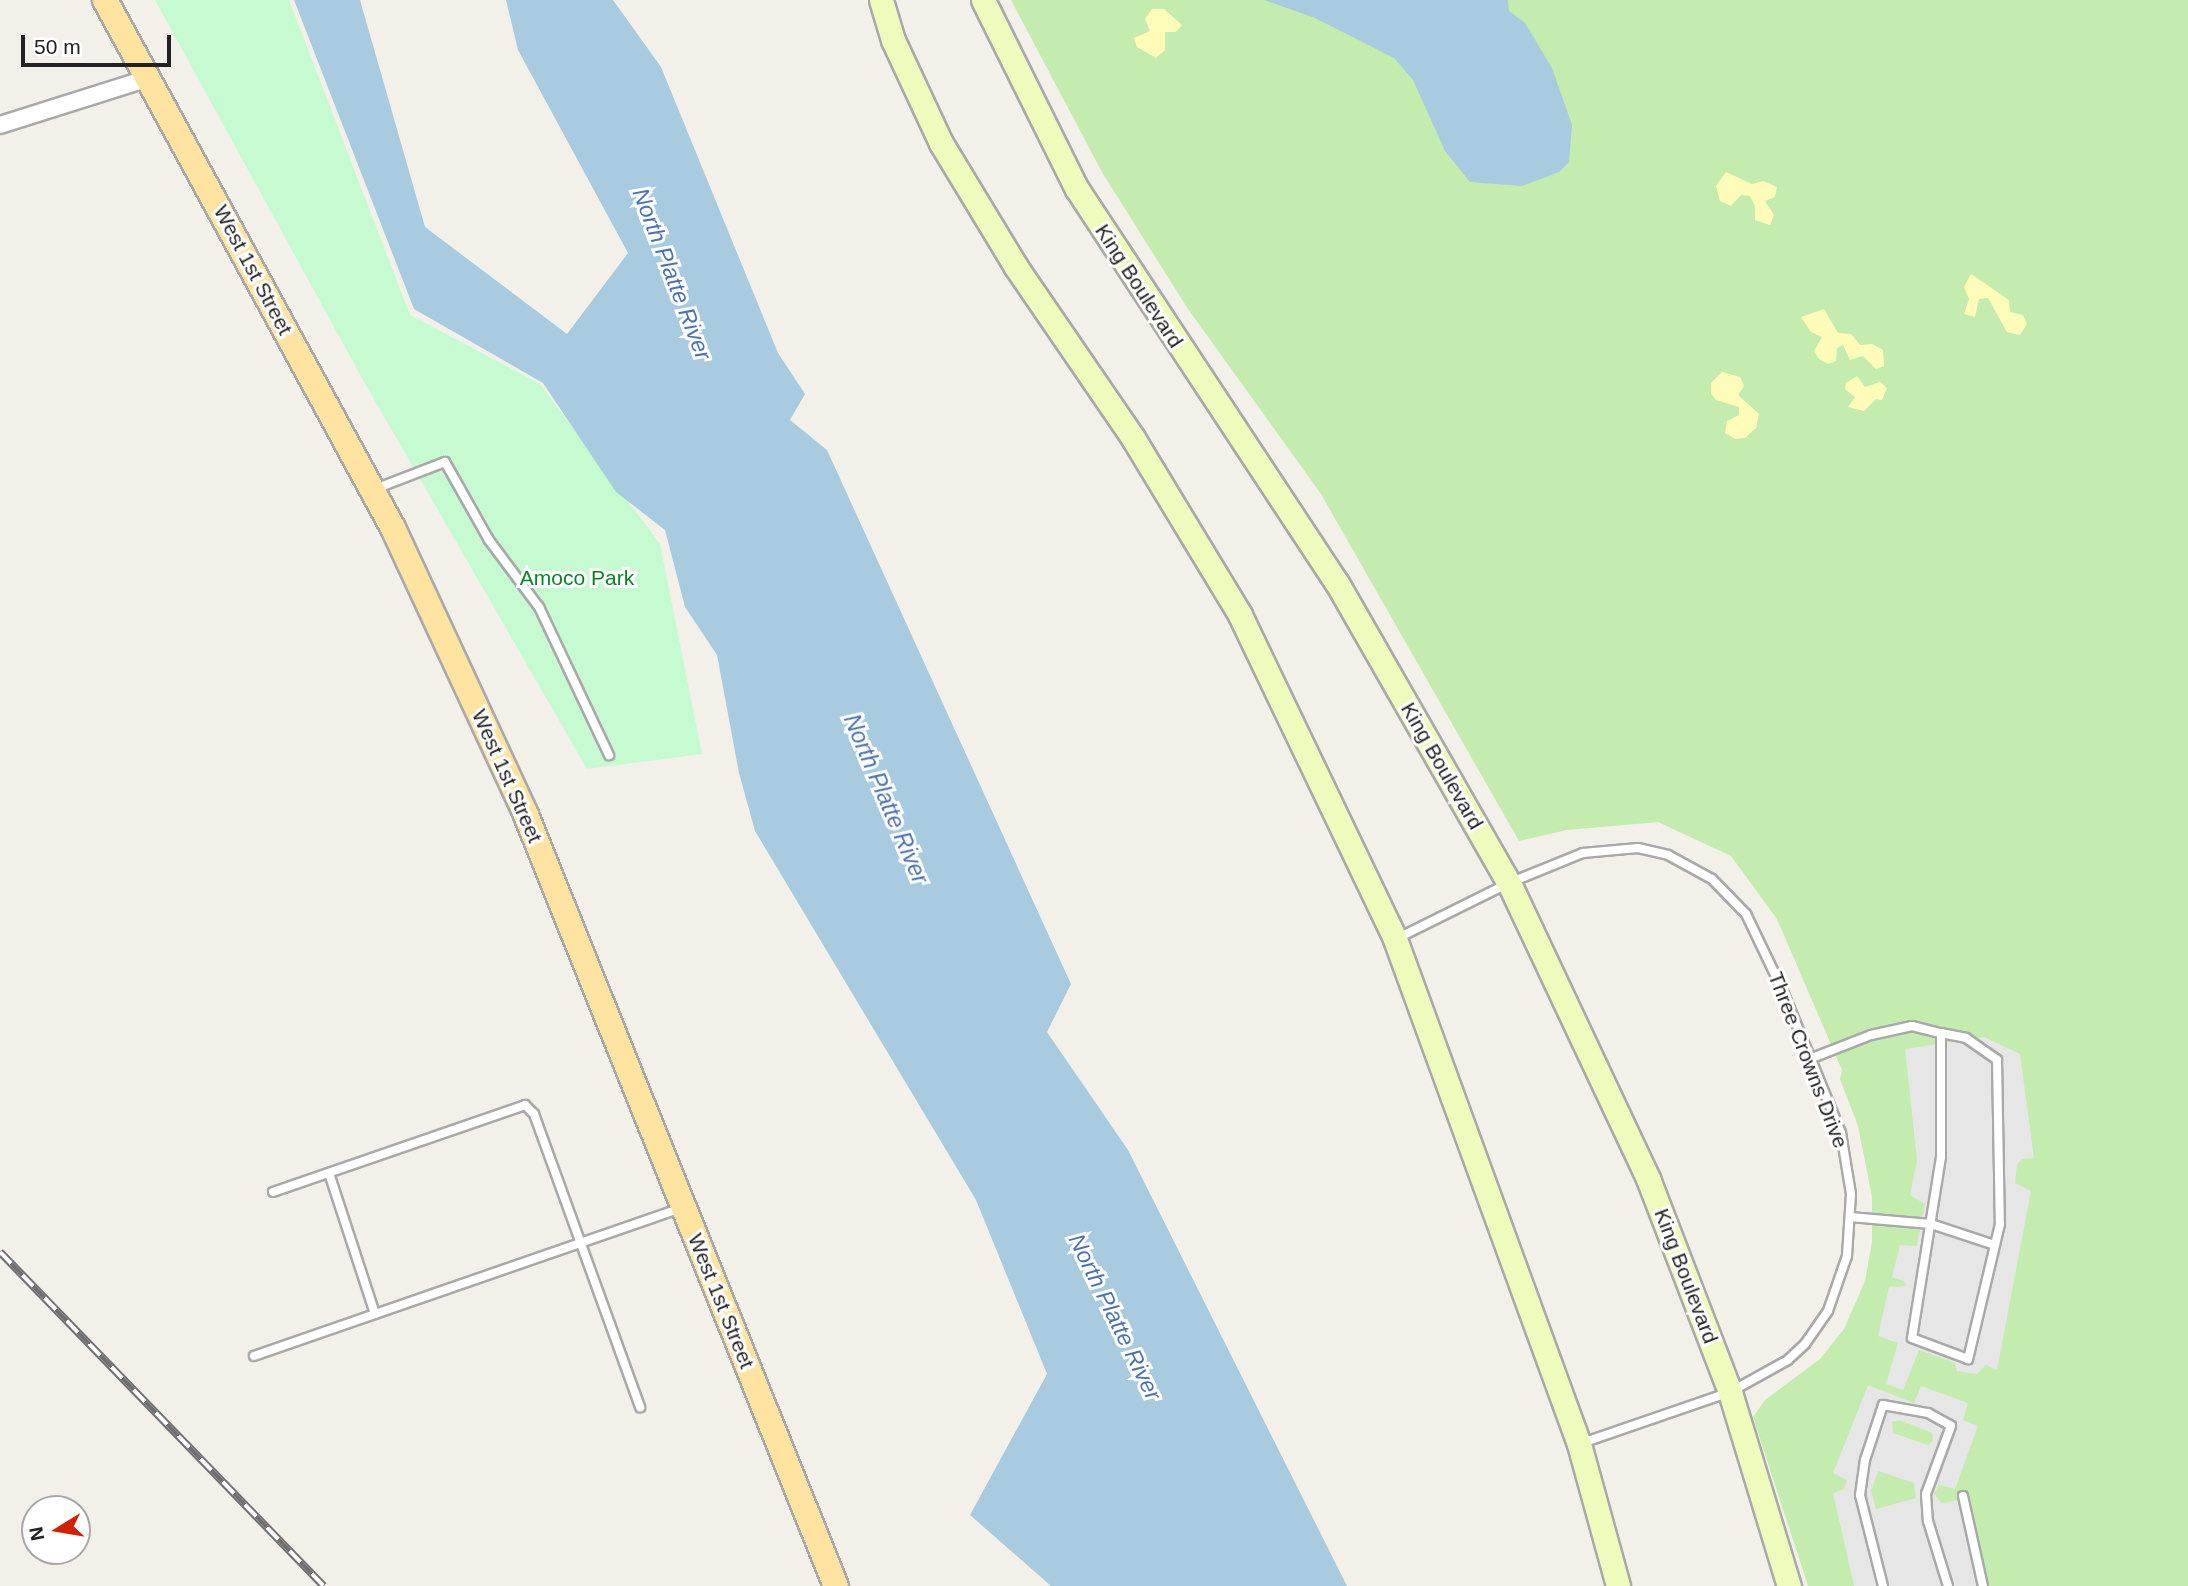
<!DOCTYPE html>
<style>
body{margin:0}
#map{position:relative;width:2188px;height:1586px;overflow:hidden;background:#f2f0e8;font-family:Helvetica,sans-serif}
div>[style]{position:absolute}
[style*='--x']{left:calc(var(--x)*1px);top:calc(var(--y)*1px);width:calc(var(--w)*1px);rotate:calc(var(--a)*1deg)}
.grass>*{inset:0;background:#c3ecae}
.sand>*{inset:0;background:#fffbb9}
.park>*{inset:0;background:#c6fbd2}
.parking>*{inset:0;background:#e6e6e6}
.water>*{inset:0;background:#a8cbe0}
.roads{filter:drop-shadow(2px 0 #a9a9a9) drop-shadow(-2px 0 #a9a9a9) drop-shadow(0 2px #a9a9a9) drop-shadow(0 -2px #a9a9a9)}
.lane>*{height:8px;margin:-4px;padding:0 4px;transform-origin:4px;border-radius:4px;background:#fff}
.street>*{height:16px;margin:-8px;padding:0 8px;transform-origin:8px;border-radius:8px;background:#fff}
.secondary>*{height:23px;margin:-11.5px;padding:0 11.5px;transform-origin:11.5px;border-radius:11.5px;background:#effbbd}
.primary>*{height:24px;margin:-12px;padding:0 12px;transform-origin:12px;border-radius:12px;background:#fee3a1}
.rail>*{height:8px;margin-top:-4px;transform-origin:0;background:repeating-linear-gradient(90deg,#fff 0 16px,#707070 0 32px);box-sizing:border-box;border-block:2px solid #707070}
span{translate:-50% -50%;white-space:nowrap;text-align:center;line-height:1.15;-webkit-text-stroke:6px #fff;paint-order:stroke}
.street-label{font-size:21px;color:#222}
.park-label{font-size:21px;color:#0a8526}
.water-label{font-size:23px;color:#4a70b5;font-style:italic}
.north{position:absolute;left:21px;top:1495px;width:70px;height:70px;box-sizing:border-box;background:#fff;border:2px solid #a7a7a7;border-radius:50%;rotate:259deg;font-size:19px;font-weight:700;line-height:28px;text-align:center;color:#222}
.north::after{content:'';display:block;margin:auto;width:24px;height:32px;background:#d31f00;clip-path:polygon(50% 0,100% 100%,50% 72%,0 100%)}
.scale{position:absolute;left:21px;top:35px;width:150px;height:32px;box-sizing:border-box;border:4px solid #222;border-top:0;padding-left:9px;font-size:21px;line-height:24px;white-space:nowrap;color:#222;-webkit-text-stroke:5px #fff;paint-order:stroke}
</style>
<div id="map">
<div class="grass">
<div style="clip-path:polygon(1011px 0,2188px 0,2188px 1586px,1808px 1586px,1753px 1417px,1765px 1400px,1820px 1359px,1844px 1329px,1865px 1281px,1872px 1242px,1872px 1197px,1858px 1126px,1840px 1079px,1842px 1070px,1777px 919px,1731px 856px,1658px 822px,1567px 830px,1519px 841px,1321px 494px,1188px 309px,1103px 174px)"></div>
</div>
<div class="sand">
<div style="clip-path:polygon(1152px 9px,1164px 9px,1182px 25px,1176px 32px,1165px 32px,1165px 50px,1156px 58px,1137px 47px,1134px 38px,1150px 31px,1145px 19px)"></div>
<div style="clip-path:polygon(1726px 172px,1752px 184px,1763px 181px,1777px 187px,1775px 197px,1765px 201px,1774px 215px,1770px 225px,1755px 220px,1755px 206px,1750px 196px,1741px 195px,1731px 206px,1720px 201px,1716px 186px)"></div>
<div style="clip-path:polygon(1971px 274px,2009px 300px,2010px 312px,2023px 315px,2027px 324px,2020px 335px,2007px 332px,1988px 298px,1979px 299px,1975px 317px,1964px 314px,1969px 299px,1964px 287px)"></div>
<div style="clip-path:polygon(1824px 309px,1838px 333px,1851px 334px,1860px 345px,1872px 344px,1883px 350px,1884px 366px,1876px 369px,1863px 356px,1850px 360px,1843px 345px,1837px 348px,1836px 361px,1828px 364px,1819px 359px,1814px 351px,1822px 337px,1811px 332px,1801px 317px)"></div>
<div style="clip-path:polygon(1722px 372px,1740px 377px,1744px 386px,1738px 395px,1759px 414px,1756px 428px,1745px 438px,1735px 439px,1725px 433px,1727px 421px,1739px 415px,1739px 407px,1716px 400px,1711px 394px,1711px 383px)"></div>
<div style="clip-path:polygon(1857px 376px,1865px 387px,1880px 382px,1887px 388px,1882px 400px,1876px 399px,1864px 411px,1848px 407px,1855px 397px,1845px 389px,1846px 383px)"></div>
</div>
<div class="park">
<div style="clip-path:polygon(155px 0,289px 0,410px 315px,540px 384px,660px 544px,702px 754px,587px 769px,363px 380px)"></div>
</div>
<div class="parking">
<div style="clip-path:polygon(1984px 1037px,2020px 1054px,2034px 1158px,2022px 1159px,2017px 1165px,2015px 1183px,2031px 1191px,1997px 1370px,1986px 1365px,1977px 1374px,1957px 1371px,1955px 1363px,1919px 1350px,1903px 1390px,1886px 1384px,1898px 1343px,1878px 1336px,1889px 1287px,1906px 1286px,1904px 1281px,1892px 1277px,1900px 1245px,1917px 1246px,1925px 1204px,1910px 1195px,1917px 1160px,1905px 1049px)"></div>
<div style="clip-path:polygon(evenodd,1868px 1385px,1914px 1403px,1921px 1386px,1968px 1403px,1963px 1420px,1978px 1426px,1955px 1489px,1939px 1485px,1934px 1494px,1942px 1503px,1959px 1500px,1978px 1586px,1854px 1586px,1833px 1493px,1844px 1489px,1847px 1480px,1833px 1473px,1868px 1385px,1900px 1420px,1932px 1433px,1933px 1441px,1928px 1445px,1893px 1433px,1892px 1422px,1900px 1420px,1868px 1385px,1878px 1471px,1914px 1483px,1916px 1498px,1876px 1509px,1871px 1491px,1878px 1471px)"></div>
</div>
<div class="water">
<div style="clip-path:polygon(294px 0,360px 0,425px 227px,567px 334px,628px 253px,518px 50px,506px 0,613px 0,661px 67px,778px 353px,805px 394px,790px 420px,827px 450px,1071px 984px,1047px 1032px,1128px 1150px,1347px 1586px,1051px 1586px,970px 1515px,1047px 1374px,976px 1200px,755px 831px,739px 773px,717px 655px,685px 607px,665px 530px,616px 492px,543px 383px,414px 309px)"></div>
<div style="clip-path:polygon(1264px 0,1508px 0,1509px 11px,1525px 23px,1552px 68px,1572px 125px,1569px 162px,1559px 172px,1522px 186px,1470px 182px,1445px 151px,1413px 80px,1394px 58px,1315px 18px)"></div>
</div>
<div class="roads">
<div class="lane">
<div style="--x:375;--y:489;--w:75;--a:-21.1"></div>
<div style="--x:445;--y:462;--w:90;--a:60.6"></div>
<div style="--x:489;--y:540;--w:84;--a:53.3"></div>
<div style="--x:539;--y:607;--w:164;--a:64.7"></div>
<div style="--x:1396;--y:939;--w:126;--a:-26.4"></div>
<div style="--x:1509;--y:883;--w:80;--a:-22.1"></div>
<div style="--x:1583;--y:853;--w:55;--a:-5.2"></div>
<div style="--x:1638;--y:848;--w:31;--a:13"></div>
<div style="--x:1668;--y:855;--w:50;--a:28.6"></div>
<div style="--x:1712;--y:879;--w:49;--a:45.8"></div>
<div style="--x:1746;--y:914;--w:83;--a:64.4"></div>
<div style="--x:1782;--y:989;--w:156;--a:67.7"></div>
<div style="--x:1841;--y:1133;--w:62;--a:80.7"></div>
<div style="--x:1851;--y:1194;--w:62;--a:93.7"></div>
<div style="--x:1847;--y:1256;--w:58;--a:109.1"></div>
<div style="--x:1828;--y:1311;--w:40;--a:124.9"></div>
<div style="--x:1805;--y:1344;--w:23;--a:137"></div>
<div style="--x:1788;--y:1360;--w:66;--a:151.1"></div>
<div style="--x:1730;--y:1392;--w:157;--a:161"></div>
<div style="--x:1812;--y:1058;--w:63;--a:-21.3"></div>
<div style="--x:1871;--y:1035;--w:42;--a:-12.4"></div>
<div style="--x:1912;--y:1026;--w:30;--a:14"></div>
<div style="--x:1941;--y:1033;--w:25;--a:11"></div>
<div style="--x:1966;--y:1038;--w:38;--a:35"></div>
<div style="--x:1997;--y:1060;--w:164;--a:89"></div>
<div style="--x:2000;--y:1224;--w:139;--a:103.3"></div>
<div style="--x:1968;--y:1359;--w:60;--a:-159.4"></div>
<div style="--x:1912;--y:1338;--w:183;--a:-80.9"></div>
<div style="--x:1941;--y:1157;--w:124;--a:-90"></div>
<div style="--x:329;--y:1173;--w:148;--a:71.9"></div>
<div style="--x:273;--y:1192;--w:267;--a:-19"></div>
<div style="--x:525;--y:1105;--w:13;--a:45"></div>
<div style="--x:534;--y:1114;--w:312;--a:70.1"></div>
<div style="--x:1850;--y:1217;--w:81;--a:4.9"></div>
<div style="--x:1931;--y:1224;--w:67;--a:18.2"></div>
<div style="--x:254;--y:1356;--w:452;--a:-19.1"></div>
<div style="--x:1963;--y:1496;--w:92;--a:77.5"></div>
<div style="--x:1883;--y:1586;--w:94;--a:-104.2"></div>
<div style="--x:1860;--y:1495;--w:35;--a:-82"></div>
<div style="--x:1865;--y:1460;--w:58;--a:-71.9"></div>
<div style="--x:1883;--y:1405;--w:46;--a:10.1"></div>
<div style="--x:1928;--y:1413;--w:26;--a:29"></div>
<div style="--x:1951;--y:1426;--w:72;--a:110.2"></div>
<div style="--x:1926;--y:1494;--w:27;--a:86"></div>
<div style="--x:1928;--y:1521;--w:68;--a:72.9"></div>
</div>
<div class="street">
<div style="--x:0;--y:125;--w:156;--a:-17.5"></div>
</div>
<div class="secondary">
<div style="--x:881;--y:0;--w:42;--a:73.3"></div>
<div style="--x:893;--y:40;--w:114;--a:65"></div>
<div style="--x:941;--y:143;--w:145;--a:58.8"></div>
<div style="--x:1016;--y:267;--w:207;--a:55.6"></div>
<div style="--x:1133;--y:438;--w:207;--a:58.8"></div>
<div style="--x:1240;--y:615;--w:359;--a:64.4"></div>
<div style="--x:1395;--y:939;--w:537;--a:69.98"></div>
<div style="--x:1579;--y:1444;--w:147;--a:74.6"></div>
<div style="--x:983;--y:0;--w:211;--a:63.6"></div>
<div style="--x:1077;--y:189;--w:472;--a:56.6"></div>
<div style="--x:1337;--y:583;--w:346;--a:60.2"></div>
<div style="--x:1509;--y:883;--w:329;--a:64.8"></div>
<div style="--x:1649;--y:1181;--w:226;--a:69"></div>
<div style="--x:1730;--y:1392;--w:203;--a:73.1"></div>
</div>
<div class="primary">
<div style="--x:105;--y:0;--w:601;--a:61.39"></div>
<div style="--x:393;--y:528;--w:316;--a:65.1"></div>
<div style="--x:526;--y:815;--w:831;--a:68.1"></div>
</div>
</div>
<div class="rail">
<div style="--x:0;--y:1252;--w:465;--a:45.9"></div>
</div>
<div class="street-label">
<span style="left:253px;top:270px;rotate:62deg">West 1st Street</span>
<span style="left:1139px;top:286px;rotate:57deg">King Boulevard</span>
<span style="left:1442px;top:766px;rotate:60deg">King Boulevard</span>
<span style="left:507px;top:776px;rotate:66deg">West 1st Street</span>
<span style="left:1808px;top:1060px;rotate:69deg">Three Crowns Drive</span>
<span style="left:1686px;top:1276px;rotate:69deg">King Boulevard</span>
<span style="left:721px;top:1301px;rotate:68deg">West 1st Street</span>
</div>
<div class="park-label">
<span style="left:577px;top:578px">Amoco Park</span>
</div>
<div class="water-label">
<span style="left:672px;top:274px;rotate:69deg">North Platte River</span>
<span style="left:886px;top:799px;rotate:67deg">North Platte River</span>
<span style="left:1115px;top:1317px;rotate:64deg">North Platte River</span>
</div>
<div class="north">N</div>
<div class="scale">50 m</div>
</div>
